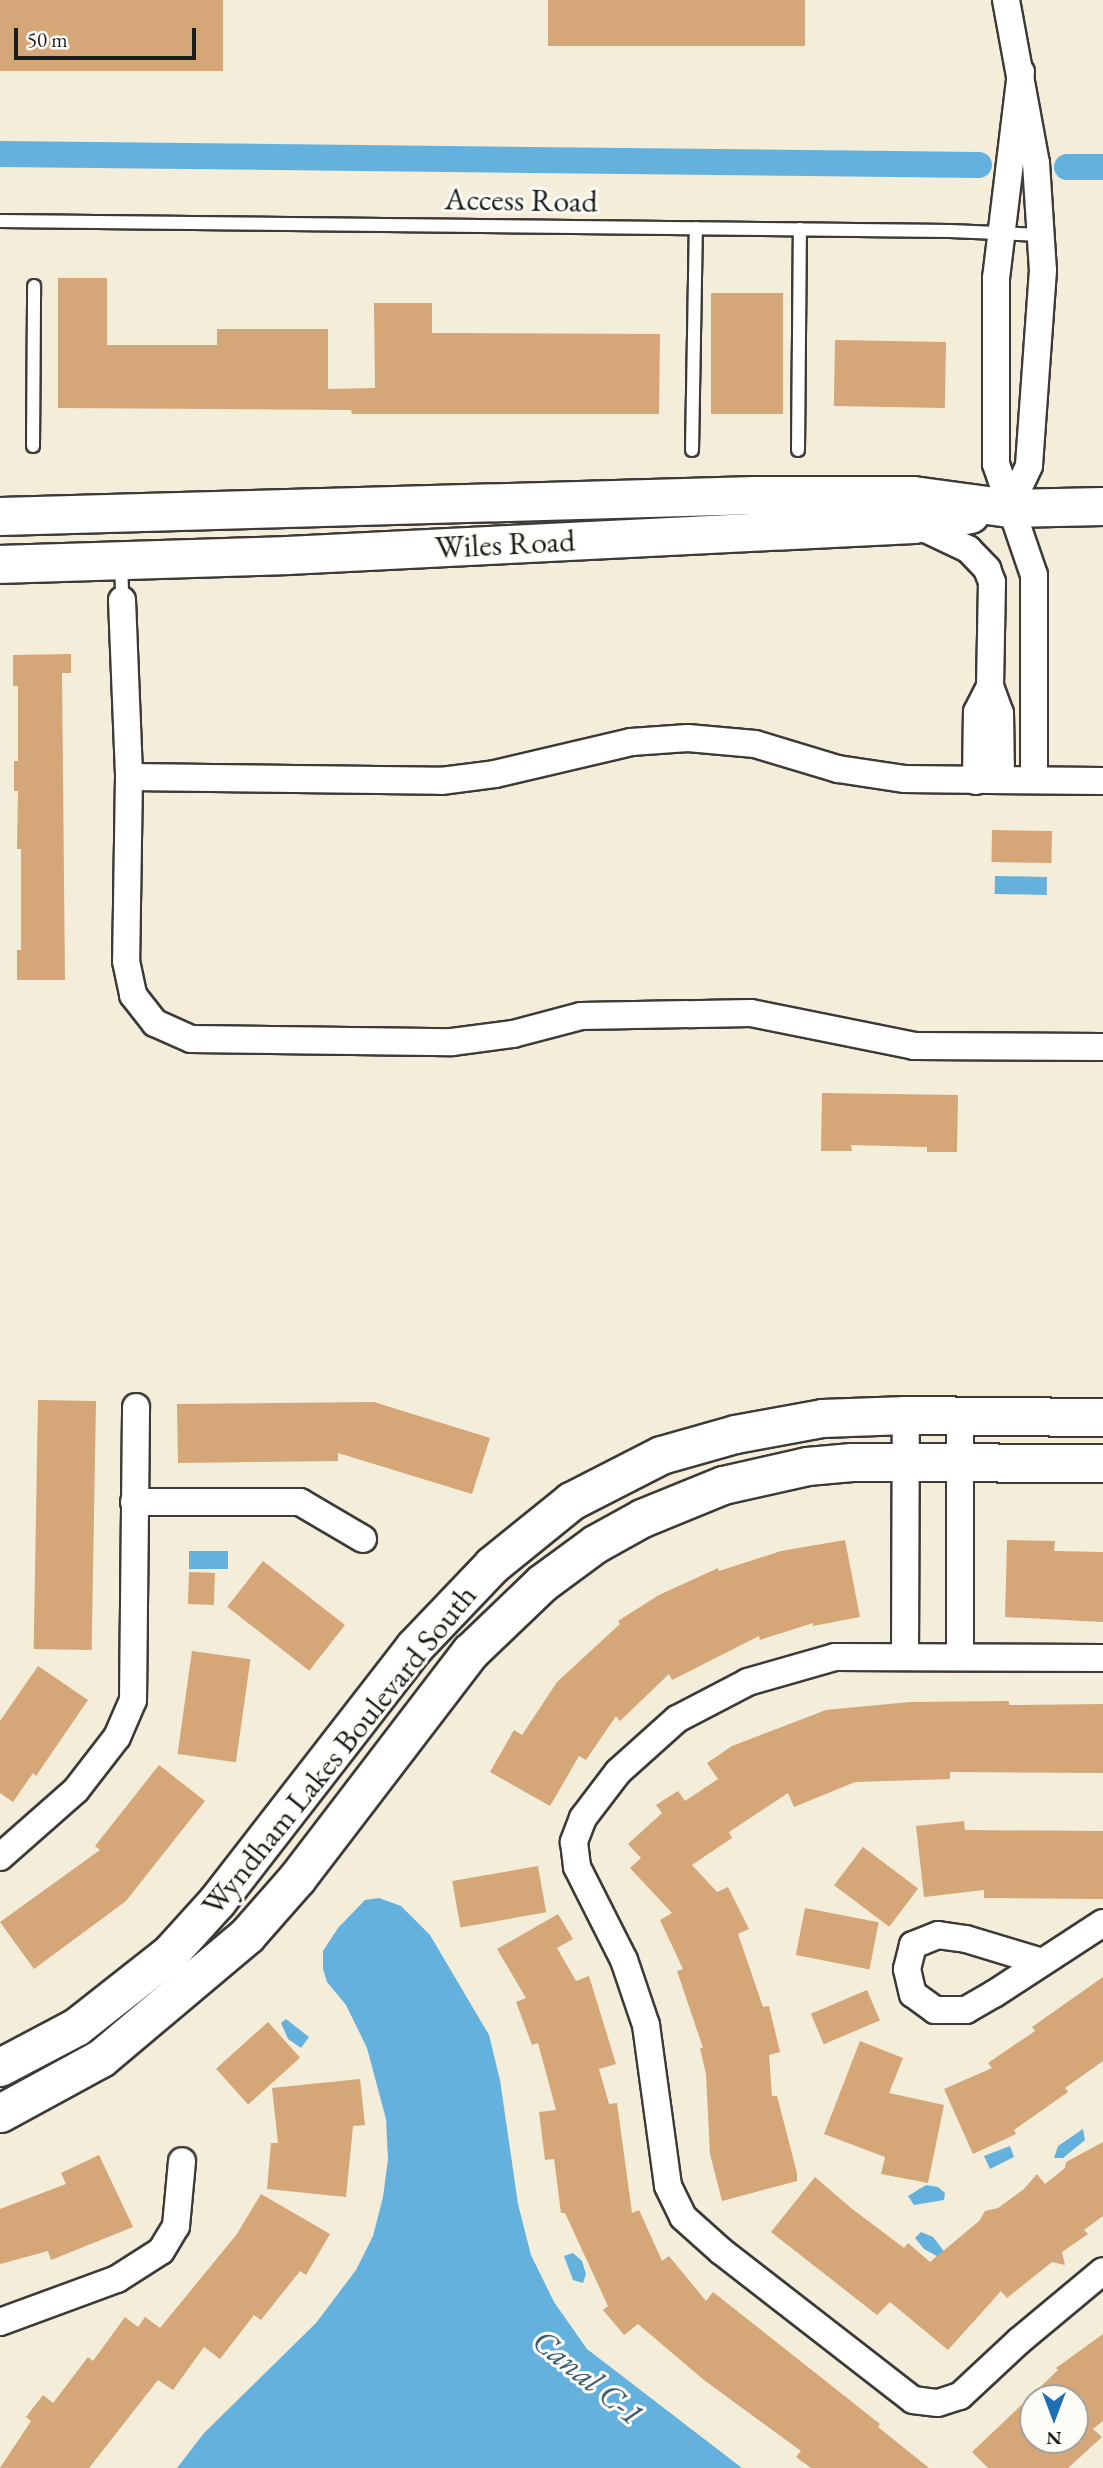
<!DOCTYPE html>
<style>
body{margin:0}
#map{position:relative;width:1103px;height:2468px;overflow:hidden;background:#f4edda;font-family:"EB Garamond",serif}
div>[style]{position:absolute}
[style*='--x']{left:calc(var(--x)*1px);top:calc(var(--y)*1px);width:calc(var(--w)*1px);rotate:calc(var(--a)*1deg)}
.water>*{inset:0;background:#65b1de;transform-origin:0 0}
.canal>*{height:26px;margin:-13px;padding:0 13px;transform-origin:13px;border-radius:13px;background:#65b1de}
.building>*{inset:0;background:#d5a678;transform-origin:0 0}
.roads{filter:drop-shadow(2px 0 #3c3b38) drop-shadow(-2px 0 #3c3b38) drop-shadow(0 2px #3c3b38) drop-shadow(0 -2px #3c3b38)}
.lane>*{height:12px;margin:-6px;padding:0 6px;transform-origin:6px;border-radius:6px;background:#fff}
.street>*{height:26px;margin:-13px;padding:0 13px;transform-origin:13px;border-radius:13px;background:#fff}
.secondary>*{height:37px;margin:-18.5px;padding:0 18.5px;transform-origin:18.5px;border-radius:18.5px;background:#fff}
span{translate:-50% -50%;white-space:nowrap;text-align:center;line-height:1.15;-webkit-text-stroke:6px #fdfcf7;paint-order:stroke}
.street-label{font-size:32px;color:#1c1c1c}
.water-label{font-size:33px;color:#3d5f73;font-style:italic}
.north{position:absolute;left:1019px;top:2384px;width:70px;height:70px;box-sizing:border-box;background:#fdfcf7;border:2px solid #a3a29f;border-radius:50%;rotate:180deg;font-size:19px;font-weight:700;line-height:28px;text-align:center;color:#1c1c1c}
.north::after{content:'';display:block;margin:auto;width:24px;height:32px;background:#1f6fb2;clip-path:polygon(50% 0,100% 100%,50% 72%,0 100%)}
.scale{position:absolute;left:14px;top:28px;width:182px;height:32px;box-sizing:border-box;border:4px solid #1c1c1c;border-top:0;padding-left:9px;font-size:21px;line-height:24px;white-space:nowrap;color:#1c1c1c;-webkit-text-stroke:5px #fdfcf7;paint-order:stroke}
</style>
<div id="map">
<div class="water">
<div style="left:995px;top:876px;width:52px;height:18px;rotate:1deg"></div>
<div style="left:189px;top:1551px;width:39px;height:18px"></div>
<div style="clip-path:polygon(379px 1898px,401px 1906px,430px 1935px,489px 2035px,500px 2080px,518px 2204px,531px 2255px,554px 2302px,587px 2349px,742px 2468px,177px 2468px,204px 2433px,316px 2323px,356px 2270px,373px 2236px,383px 2197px,388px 2159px,386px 2119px,367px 2048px,346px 2005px,327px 1982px,323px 1969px,323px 1951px,338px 1928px,365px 1900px)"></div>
<div style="clip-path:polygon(286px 2019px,309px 2037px,301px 2048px,288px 2039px,281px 2023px)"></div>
<div style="clip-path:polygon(1083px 2129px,1085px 2140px,1063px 2158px,1054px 2158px,1058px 2146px)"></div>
<div style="clip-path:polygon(1010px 2146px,1014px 2157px,990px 2169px,984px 2156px)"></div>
<div style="clip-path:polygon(926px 2185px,938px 2187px,945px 2193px,944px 2200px,914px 2205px,908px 2196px)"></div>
<div style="clip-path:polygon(921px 2232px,933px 2237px,947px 2255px,942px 2259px,924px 2249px,915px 2238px)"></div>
<div style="clip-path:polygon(573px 2253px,582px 2261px,586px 2274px,583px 2283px,573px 2280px,564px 2256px)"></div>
</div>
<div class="canal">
<div style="--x:0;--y:154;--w:979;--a:0.64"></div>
<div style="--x:1067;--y:167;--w:36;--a:0"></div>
</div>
<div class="building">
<div style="left:0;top:0;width:223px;height:71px"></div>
<div style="left:548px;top:0;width:257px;height:46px"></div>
<div style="clip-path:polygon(58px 278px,107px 278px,107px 345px,217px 345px,217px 329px,328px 329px,328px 389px,375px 388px,374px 303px,432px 303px,432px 333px,660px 334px,659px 414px,352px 414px,351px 410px,58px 408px)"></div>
<div style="left:711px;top:293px;width:72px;height:121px"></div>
<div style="left:835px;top:340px;width:111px;height:66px;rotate:1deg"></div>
<div style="clip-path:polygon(71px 654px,71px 673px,62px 673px,65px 980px,17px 980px,17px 950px,21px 950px,21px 849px,17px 849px,18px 791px,14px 791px,14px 761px,18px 761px,18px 686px,13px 686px,13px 655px)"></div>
<div style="left:992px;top:830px;width:60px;height:32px;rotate:1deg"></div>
<div style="clip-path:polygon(822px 1093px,958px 1095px,957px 1152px,927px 1152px,927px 1147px,851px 1145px,852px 1151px,821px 1151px)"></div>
<div style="left:38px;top:1400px;width:58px;height:249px;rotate:1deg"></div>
<div style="clip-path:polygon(374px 1402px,490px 1438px,472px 1494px,338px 1453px,338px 1461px,178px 1463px,177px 1404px)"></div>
<div style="clip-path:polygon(845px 1540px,860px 1617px,813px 1626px,813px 1623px,760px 1640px,759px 1636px,672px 1680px,669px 1674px,620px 1721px,616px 1716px,586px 1760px,579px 1756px,550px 1806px,490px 1772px,514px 1730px,522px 1735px,557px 1682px,620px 1624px,618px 1621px,659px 1595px,718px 1568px,719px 1571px,781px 1551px)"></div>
<div style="clip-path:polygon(1007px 1540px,1055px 1541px,1054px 1551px,1103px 1552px,1103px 1622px,1005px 1617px)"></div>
<div style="left:263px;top:1561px;width:104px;height:58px;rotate:38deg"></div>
<div style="left:189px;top:1572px;width:26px;height:32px;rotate:2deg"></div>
<div style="left:192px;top:1651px;width:59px;height:104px;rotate:8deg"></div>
<div style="clip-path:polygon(38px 1666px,88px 1700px,36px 1776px,33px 1773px,13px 1802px,0 1793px,0 1721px)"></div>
<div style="clip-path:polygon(1009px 1701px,1009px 1705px,1103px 1704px,1103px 1773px,950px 1772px,950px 1779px,855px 1782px,794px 1807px,788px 1793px,729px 1832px,732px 1838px,692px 1865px,717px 1892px,728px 1887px,749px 1929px,738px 1934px,763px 2007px,769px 2006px,780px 2052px,769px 2055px,772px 2096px,777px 2096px,797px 2173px,797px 2181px,722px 2201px,710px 2154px,706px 2074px,700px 2048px,703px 2048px,677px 1971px,683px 1969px,660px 1920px,672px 1913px,630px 1868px,641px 1858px,628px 1844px,662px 1813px,656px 1805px,678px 1791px,685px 1801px,718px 1779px,707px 1763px,732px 1746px,826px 1710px,910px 1702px)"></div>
<div style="clip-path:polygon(159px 1765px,205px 1801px,126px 1901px,34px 1969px,0 1922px,100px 1850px,95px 1846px)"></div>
<div style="clip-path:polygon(964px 1821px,965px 1830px,1103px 1831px,1103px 1899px,984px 1898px,984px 1890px,924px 1897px,916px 1826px)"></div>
<div style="left:863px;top:1847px;width:69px;height:48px;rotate:37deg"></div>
<div style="left:538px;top:1866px;width:47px;height:87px;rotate:80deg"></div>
<div style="left:805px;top:1908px;width:75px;height:48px;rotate:11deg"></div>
<div style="clip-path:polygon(558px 1914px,573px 1939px,557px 1948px,576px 1981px,589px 1976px,616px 2064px,599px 2069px,609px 2104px,617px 2103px,632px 2213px,639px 2210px,662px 2261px,669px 2256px,706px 2301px,713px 2292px,880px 2424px,878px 2427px,929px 2468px,811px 2468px,796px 2457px,801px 2451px,704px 2380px,638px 2324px,624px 2335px,603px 2310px,608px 2306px,565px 2213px,561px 2213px,554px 2159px,545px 2160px,539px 2112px,556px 2110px,538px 2043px,532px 2045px,516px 2002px,526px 1998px,497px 1949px)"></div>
<div style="clip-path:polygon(1103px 1977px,1103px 2061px,1065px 2088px,1068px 2092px,1014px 2130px,1016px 2134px,973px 2154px,944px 2089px,992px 2068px,988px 2063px,1035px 2031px,1032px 2027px)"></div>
<div style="left:867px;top:1990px;width:33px;height:61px;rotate:67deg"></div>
<div style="left:268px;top:2022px;width:48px;height:70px;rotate:48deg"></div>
<div style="clip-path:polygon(860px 2041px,903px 2058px,889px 2093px,944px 2105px,928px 2183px,881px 2174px,885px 2157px,824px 2134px)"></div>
<div style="clip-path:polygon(360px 2079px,365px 2125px,353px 2126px,346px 2197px,267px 2189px,271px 2143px,278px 2143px,272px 2088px)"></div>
<div style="clip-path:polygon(1103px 2142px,1103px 2216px,1084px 2230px,1088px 2234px,1062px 2252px,1065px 2265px,1052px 2262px,1007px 2298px,1001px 2291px,948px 2350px,890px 2302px,877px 2315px,771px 2232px,815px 2177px,851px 2208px,904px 2248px,908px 2243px,930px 2262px,979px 2221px,985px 2211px,998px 2208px,1024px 2189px,1037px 2174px,1045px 2184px,1065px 2168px,1066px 2162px)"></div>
<div style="clip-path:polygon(99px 2155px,133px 2227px,51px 2260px,48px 2251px,0 2264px,0 2209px,66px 2184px,61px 2173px)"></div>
<div style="clip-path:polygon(261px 2194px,330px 2234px,306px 2275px,300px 2271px,261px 2320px,254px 2315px,220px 2359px,204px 2347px,173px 2390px,158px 2380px,89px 2468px,0 2468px,31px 2421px,26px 2417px,43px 2395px,53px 2403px,88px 2357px,93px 2361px,125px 2317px,138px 2327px,145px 2317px,160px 2328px,237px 2234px)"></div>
<div style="clip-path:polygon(evenodd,1103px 2334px,1103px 2421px,1093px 2429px,1102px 2437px,1068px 2468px,988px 2468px,972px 2452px,1058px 2370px,1056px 2368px,1103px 2334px,1033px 2398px,1075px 2398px,1075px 2440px,1033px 2440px,1033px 2398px)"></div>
</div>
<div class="roads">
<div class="lane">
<div style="--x:0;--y:221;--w:950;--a:0.6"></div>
<div style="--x:950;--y:231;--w:91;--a:2.5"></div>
<div style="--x:33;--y:446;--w:160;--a:-89.6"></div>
<div style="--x:692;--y:450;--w:222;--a:-89"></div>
<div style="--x:798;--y:450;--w:221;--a:-89.5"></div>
<div style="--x:121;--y:562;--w:38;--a:88"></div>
</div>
<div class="street">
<div style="--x:1006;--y:0;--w:166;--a:79.6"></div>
<div style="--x:1036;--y:163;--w:107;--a:86.3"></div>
<div style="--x:1043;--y:270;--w:196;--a:94.1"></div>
<div style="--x:1029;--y:466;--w:47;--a:115.5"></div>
<div style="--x:1021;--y:72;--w:208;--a:96.9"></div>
<div style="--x:996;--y:278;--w:186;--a:90"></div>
<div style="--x:996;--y:464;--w:117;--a:71.1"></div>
<div style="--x:1034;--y:575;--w:205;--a:90"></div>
<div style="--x:915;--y:524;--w:59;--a:25.3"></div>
<div style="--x:968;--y:549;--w:28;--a:46"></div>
<div style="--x:987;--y:569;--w:14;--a:69"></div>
<div style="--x:992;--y:582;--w:104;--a:91.1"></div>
<div style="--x:990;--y:686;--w:29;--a:70"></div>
<div style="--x:1000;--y:713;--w:67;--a:89.1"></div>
<div style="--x:122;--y:600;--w:177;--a:87.7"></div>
<div style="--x:129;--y:777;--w:312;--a:0.7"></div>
<div style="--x:441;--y:781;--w:54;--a:-7.4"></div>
<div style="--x:495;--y:774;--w:140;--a:-13.2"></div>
<div style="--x:631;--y:742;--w:57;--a:-4"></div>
<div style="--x:688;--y:738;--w:67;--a:5.1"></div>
<div style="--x:755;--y:744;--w:87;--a:16.8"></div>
<div style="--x:838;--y:769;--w:68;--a:8.5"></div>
<div style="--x:905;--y:779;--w:198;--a:0.6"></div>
<div style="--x:129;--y:777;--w:184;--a:90.9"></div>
<div style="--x:126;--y:961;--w:35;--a:78"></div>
<div style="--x:133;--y:995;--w:36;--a:52"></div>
<div style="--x:155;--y:1023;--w:39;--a:24"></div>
<div style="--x:191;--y:1039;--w:261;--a:0.7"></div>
<div style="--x:452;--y:1042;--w:62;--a:-7.5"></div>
<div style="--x:513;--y:1034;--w:70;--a:-14.8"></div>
<div style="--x:581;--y:1016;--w:170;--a:-1"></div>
<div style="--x:751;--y:1013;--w:166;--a:11.4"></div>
<div style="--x:914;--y:1046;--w:189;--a:0.3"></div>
<div style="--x:976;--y:781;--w:69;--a:-89.2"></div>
<div style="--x:977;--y:712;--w:29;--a:-63"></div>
<div style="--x:960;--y:1416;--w:241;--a:90"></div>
<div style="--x:134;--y:1502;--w:166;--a:0"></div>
<div style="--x:300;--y:1502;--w:73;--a:30.4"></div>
<div style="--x:905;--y:1656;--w:241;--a:-89.8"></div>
<div style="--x:1103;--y:1658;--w:268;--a:-179.8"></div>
<div style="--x:835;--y:1657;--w:91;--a:164"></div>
<div style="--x:748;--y:1682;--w:80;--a:152.5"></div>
<div style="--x:677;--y:1719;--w:79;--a:138.1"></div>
<div style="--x:618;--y:1772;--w:58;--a:127.3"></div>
<div style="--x:583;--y:1818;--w:26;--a:111"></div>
<div style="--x:574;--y:1842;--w:25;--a:83"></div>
<div style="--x:577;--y:1867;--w:104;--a:63.2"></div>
<div style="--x:624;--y:1960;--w:69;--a:71.3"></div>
<div style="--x:646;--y:2025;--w:162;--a:82.2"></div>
<div style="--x:668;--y:2186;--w:34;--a:64"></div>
<div style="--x:683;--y:2217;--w:51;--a:41.8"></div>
<div style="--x:721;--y:2251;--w:243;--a:37.8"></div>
<div style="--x:913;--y:2400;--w:25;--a:7"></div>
<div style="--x:938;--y:2403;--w:23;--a:-18"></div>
<div style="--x:960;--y:2396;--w:81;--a:-43"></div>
<div style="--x:1019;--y:2341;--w:109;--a:-39.8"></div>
<div style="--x:0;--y:1857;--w:101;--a:-41.4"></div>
<div style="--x:76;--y:1790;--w:67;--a:-52.3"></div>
<div style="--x:117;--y:1737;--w:40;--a:-66.6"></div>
<div style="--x:133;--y:1700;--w:293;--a:-89.4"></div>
<div style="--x:1042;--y:1962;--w:79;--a:-163.2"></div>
<div style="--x:966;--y:1939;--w:28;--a:-172"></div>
<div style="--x:938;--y:1935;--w:27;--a:158"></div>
<div style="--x:913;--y:1945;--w:25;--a:104"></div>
<div style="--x:907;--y:1969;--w:26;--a:77"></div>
<div style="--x:913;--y:1994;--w:27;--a:36"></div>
<div style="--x:935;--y:2010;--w:31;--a:0"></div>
<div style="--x:966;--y:2010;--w:32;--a:-30"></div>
<div style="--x:994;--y:1994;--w:130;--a:-33.1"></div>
<div style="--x:0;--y:2322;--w:125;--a:-20.2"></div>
<div style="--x:117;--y:2279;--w:52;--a:-32.5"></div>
<div style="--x:161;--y:2251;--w:29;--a:-59"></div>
<div style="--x:176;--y:2226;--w:65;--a:-84.7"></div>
</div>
<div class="secondary">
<div style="--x:0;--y:516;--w:755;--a:-1.59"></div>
<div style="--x:755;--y:495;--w:158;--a:0"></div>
<div style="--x:913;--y:495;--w:97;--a:7.7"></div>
<div style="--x:1009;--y:508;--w:94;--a:-1.2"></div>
<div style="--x:0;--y:564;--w:287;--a:-1.8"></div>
<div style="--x:287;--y:555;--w:627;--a:-2.84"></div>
<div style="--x:913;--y:524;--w:58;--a:-10"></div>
<div style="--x:0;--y:2067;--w:86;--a:-27.8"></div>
<div style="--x:76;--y:2027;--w:120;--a:-38.2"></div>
<div style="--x:170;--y:1953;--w:70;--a:-47.9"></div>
<div style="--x:217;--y:1901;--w:321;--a:-52.2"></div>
<div style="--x:414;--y:1647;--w:113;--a:-46.4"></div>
<div style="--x:492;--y:1565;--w:102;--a:-39"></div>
<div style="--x:571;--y:1501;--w:101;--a:-27.1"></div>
<div style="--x:661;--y:1455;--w:77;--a:-15.8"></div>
<div style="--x:735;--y:1434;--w:88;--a:-10.4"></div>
<div style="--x:822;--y:1418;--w:84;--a:-2"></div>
<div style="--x:906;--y:1415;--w:197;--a:0.6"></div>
<div style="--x:0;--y:2113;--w:115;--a:-28.6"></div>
<div style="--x:101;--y:2058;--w:191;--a:-40.1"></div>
<div style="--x:247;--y:1935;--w:76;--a:-48.7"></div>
<div style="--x:297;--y:1878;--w:285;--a:-52.6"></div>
<div style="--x:470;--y:1652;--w:100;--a:-43.8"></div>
<div style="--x:542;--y:1583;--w:66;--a:-36.3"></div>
<div style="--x:595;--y:1544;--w:54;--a:-29"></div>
<div style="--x:642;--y:1518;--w:87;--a:-22.2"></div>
<div style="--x:723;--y:1485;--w:86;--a:-12.7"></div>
<div style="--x:807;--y:1466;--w:45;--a:-5.1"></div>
<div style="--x:852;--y:1462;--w:251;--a:0.2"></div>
</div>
</div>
<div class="street-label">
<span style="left:521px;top:200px;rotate:1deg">Access Road</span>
<span style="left:505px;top:544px;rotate:-3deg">Wiles Road</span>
<span style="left:339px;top:1750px;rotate:-51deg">Wyndham Lakes Boulevard South</span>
</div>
<div class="water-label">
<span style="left:588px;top:2377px;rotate:39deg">Canal C-1</span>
</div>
<div class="north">N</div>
<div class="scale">50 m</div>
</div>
